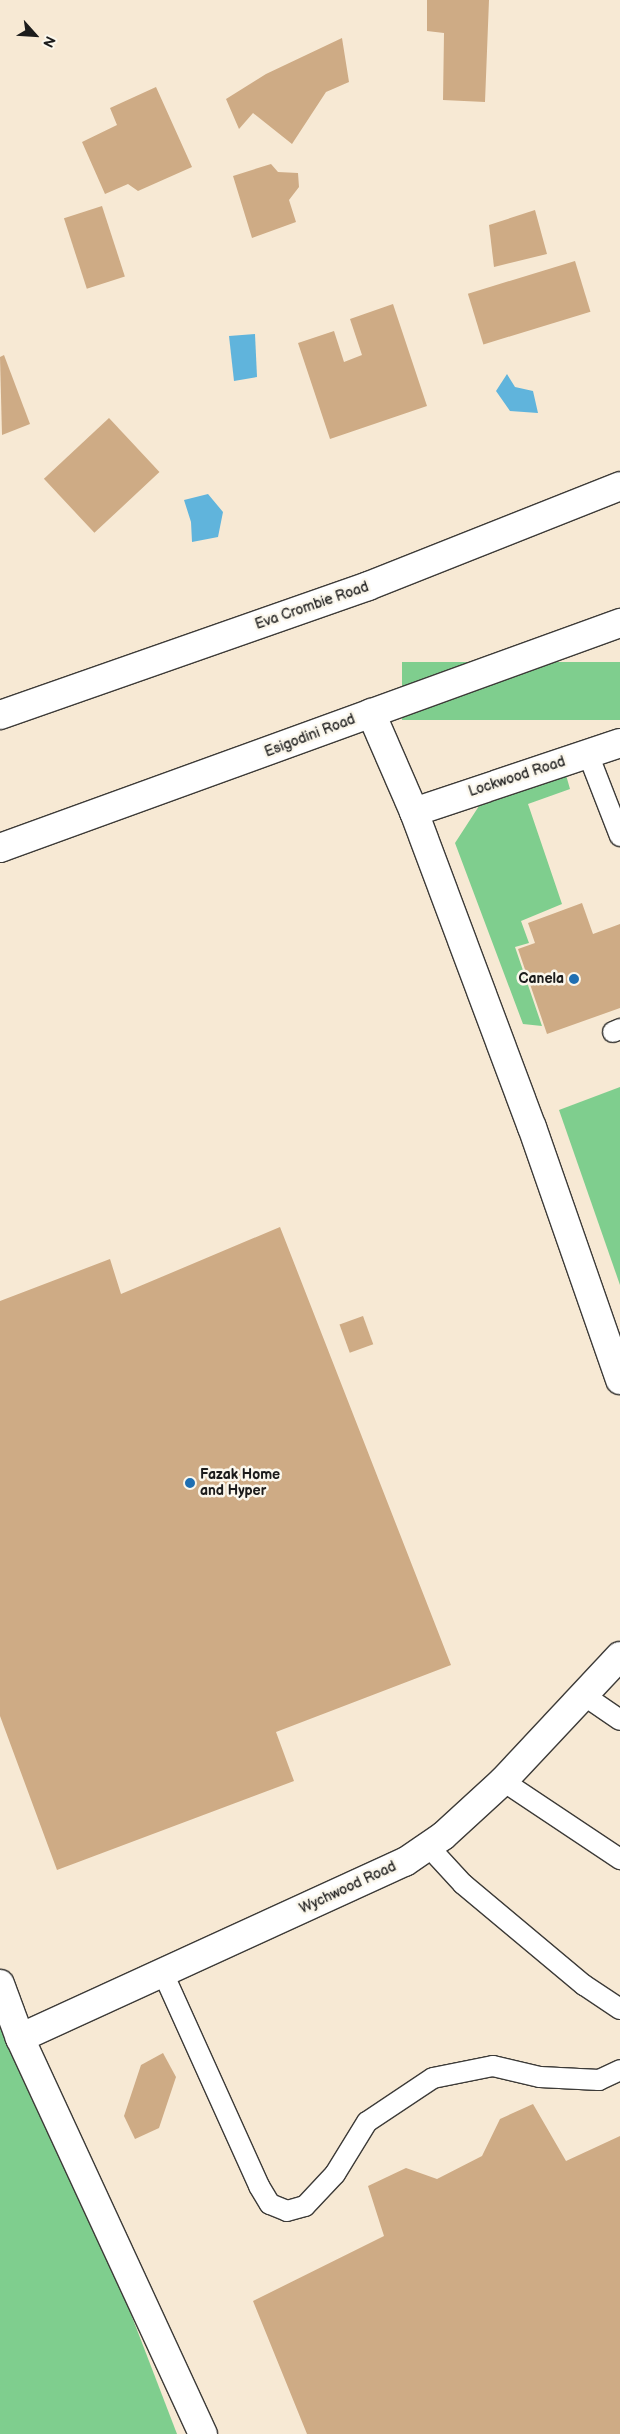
<!DOCTYPE html>
<style>
body{margin:0}
#map{position:relative;width:620px;height:2434px;overflow:hidden;background:#f7e9d4;font-family:"Balsamiq Sans",sans-serif}
div>[style]{position:absolute}
[style*='--x']{left:calc(var(--x)*1px);top:calc(var(--y)*1px);width:calc(var(--w)*1px);rotate:calc(var(--a)*1deg)}
.green>*{inset:0;background:#7fce8e;transform-origin:0 0}
.water>*{inset:0;background:#60b4dc}
.building>*{inset:0;background:#ceab85;transform-origin:0 0}
.roads{filter:drop-shadow(1px 0 #3d3b38) drop-shadow(-1px 0 #3d3b38) drop-shadow(0 1px #3d3b38) drop-shadow(0 -1px #3d3b38)}
.service>*{height:20px;margin:-10px;padding:0 10px;transform-origin:10px;border-radius:10px;background:#fff}
.minor>*{height:28px;margin:-14px;padding:0 14px;transform-origin:14px;border-radius:14px;background:#fff}
.secondary>*{height:28px;margin:-14px;padding:0 14px;transform-origin:14px;border-radius:14px;background:#fff}
.dots>*{width:14px;height:14px;translate:-50% -50%;box-sizing:border-box;border:2px solid #fbf7ec;border-radius:50%}
span{translate:-50% -50%;white-space:nowrap;text-align:center;line-height:1.15;-webkit-text-stroke:5px #fbf7ec;paint-order:stroke}
.street-label{font-size:14px;color:#1c1c1c}
.poi-label{font-size:14px;color:#1c1c1c;font-weight:700}
.right{translate:-100% -50%;text-align:right}
.left{translate:0 -50%;text-align:left}
.north{position:absolute;left:10px;top:10px;width:50px;height:50px;-webkit-text-stroke:4px #fbf7ec;paint-order:stroke;rotate:116deg;font-size:14px;font-weight:700;line-height:20px;text-align:center;color:#1c1c1c}
.north::after{content:'';display:block;margin:auto;width:18px;height:22px;background:#1c1c1c;clip-path:polygon(50% 0,100% 100%,50% 72%,0 100%)}
</style>
<div id="map">
<div class="green">
<div style="left:620px;top:662px;width:58px;height:218px;rotate:90deg"></div>
<div style="clip-path:polygon(566px 775px,570px 789px,528px 804px,562px 904px,521px 921px,529px 943px,515px 947px,542px 1026px,523px 1024px,455px 843px,479px 806px)"></div>
<div style="clip-path:polygon(620px 1087px,620px 1285px,559px 1110px)"></div>
<div style="clip-path:polygon(0 1973px,177px 2434px,0 2434px)"></div>
</div>
<div class="water">
<div style="clip-path:polygon(255px 334px,257px 377px,234px 381px,229px 336px)"></div>
<div style="clip-path:polygon(507px 374px,515px 387px,533px 391px,538px 413px,510px 411px,496px 391px)"></div>
<div style="clip-path:polygon(208px 494px,223px 512px,218px 537px,192px 542px,191px 522px,184px 500px)"></div>
</div>
<div class="building">
<div style="clip-path:polygon(427px 0,489px 0,485px 102px,443px 100px,444px 33px,427px 31px)"></div>
<div style="clip-path:polygon(342px 38px,349px 82px,326px 92px,292px 144px,253px 113px,239px 129px,226px 99px,266px 74px)"></div>
<div style="clip-path:polygon(156px 87px,192px 167px,138px 191px,128px 184px,105px 194px,82px 142px,117px 125px,110px 108px)"></div>
<div style="clip-path:polygon(271px 164px,278px 172px,298px 173px,299px 187px,289px 200px,296px 222px,252px 238px,233px 176px)"></div>
<div style="left:102px;top:206px;width:74px;height:40px;rotate:72deg"></div>
<div style="clip-path:polygon(535px 210px,547px 254px,494px 267px,489px 225px)"></div>
<div style="left:575px;top:261px;width:53px;height:112px;rotate:73deg"></div>
<div style="clip-path:polygon(393px 304px,427px 406px,330px 439px,298px 343px,334px 331px,344px 362px,362px 355px,350px 319px)"></div>
<div style="clip-path:polygon(4px 355px,30px 424px,2px 435px,0 357px)"></div>
<div style="left:109px;top:418px;width:74px;height:89px;rotate:47deg"></div>
<div style="clip-path:polygon(582px 903px,593px 934px,620px 924px,620px 1008px,547px 1034px,518px 949px,535px 943px,528px 923px)"></div>
<div style="clip-path:polygon(280px 1227px,451px 1665px,276px 1732px,294px 1781px,57px 1870px,0 1716px,0 1301px,110px 1259px,121px 1294px)"></div>
<div style="left:363px;top:1316px;width:30px;height:25px;rotate:70deg"></div>
<div style="clip-path:polygon(163px 2053px,176px 2077px,159px 2128px,135px 2139px,124px 2116px,141px 2065px)"></div>
<div style="clip-path:polygon(533px 2104px,566px 2161px,620px 2136px,620px 2434px,307px 2434px,253px 2301px,384px 2236px,368px 2186px,406px 2168px,437px 2179px,482px 2156px,500px 2119px)"></div>
</div>
<div class="roads">
<div class="service">
<div style="--x:588;--y:754;--w:88;--a:68.7"></div>
<div style="--x:613;--y:1032;--w:8;--a:-23"></div>
<div style="--x:585;--y:1696;--w:42;--a:34.4"></div>
<div style="--x:503;--y:1781;--w:141;--a:33.7"></div>
<div style="--x:428;--y:1846;--w:52;--a:47.4"></div>
<div style="--x:463;--y:1884;--w:158;--a:39.9"></div>
<div style="--x:584;--y:1985;--w:43;--a:33.7"></div>
<div style="--x:163;--y:1973;--w:234;--a:65.7"></div>
<div style="--x:259;--y:2186;--w:21;--a:59"></div>
<div style="--x:270;--y:2204;--w:18;--a:22"></div>
<div style="--x:287;--y:2211;--w:19;--a:-16"></div>
<div style="--x:305;--y:2206;--w:44;--a:-46.8"></div>
<div style="--x:335;--y:2174;--w:61;--a:-58.4"></div>
<div style="--x:367;--y:2122;--w:79;--a:-33.7"></div>
<div style="--x:433;--y:2078;--w:61;--a:-11.3"></div>
<div style="--x:493;--y:2066;--w:48;--a:13.2"></div>
<div style="--x:540;--y:2077;--w:59;--a:2.9"></div>
<div style="--x:599;--y:2080;--w:23;--a:-25"></div>
</div>
<div class="minor">
<div style="--x:371;--y:713;--w:108;--a:66.5"></div>
<div style="--x:414;--y:812;--w:336;--a:69.5"></div>
<div style="--x:532;--y:1127;--w:268;--a:70.8"></div>
<div style="--x:0;--y:715;--w:390;--a:-19.3"></div>
<div style="--x:368;--y:586;--w:271;--a:-21.6"></div>
<div style="--x:414;--y:812;--w:217;--a:-18.5"></div>
<div style="--x:0;--y:1984;--w:58;--a:69.7"></div>
<div style="--x:20;--y:2038;--w:436;--a:65.2"></div>
<div style="--x:20;--y:2038;--w:423;--a:-24.6"></div>
<div style="--x:405;--y:1862;--w:46;--a:-34.4"></div>
<div style="--x:443;--y:1836;--w:81;--a:-42.5"></div>
<div style="--x:503;--y:1781;--w:171;--a:-46.9"></div>
</div>
<div class="secondary">
<div style="--x:0;--y:848;--w:660;--a:-19.95"></div>
</div>
</div>
<div class="dots">
<div style="left:574px;top:979px;background:#1f6fb2"></div>
<div style="left:190px;top:1483px;background:#1f6fb2"></div>
</div>
<div class="street-label">
<span style="left:312px;top:606px;rotate:-19deg">Eva Crombie Road</span>
<span style="left:310px;top:736px;rotate:-21deg">Esigodini Road</span>
<span style="left:517px;top:777px;rotate:-18deg">Lockwood Road</span>
<span style="left:348px;top:1888px;rotate:-25deg">Wychwood Road</span>
</div>
<div class="poi-label">
<span class="right" style="left:564px;top:979px">Canela</span>
<span class="left" style="left:200px;top:1483px">Fazak Home<br>and Hyper</span>
</div>
<div class="north">N</div>
</div>
